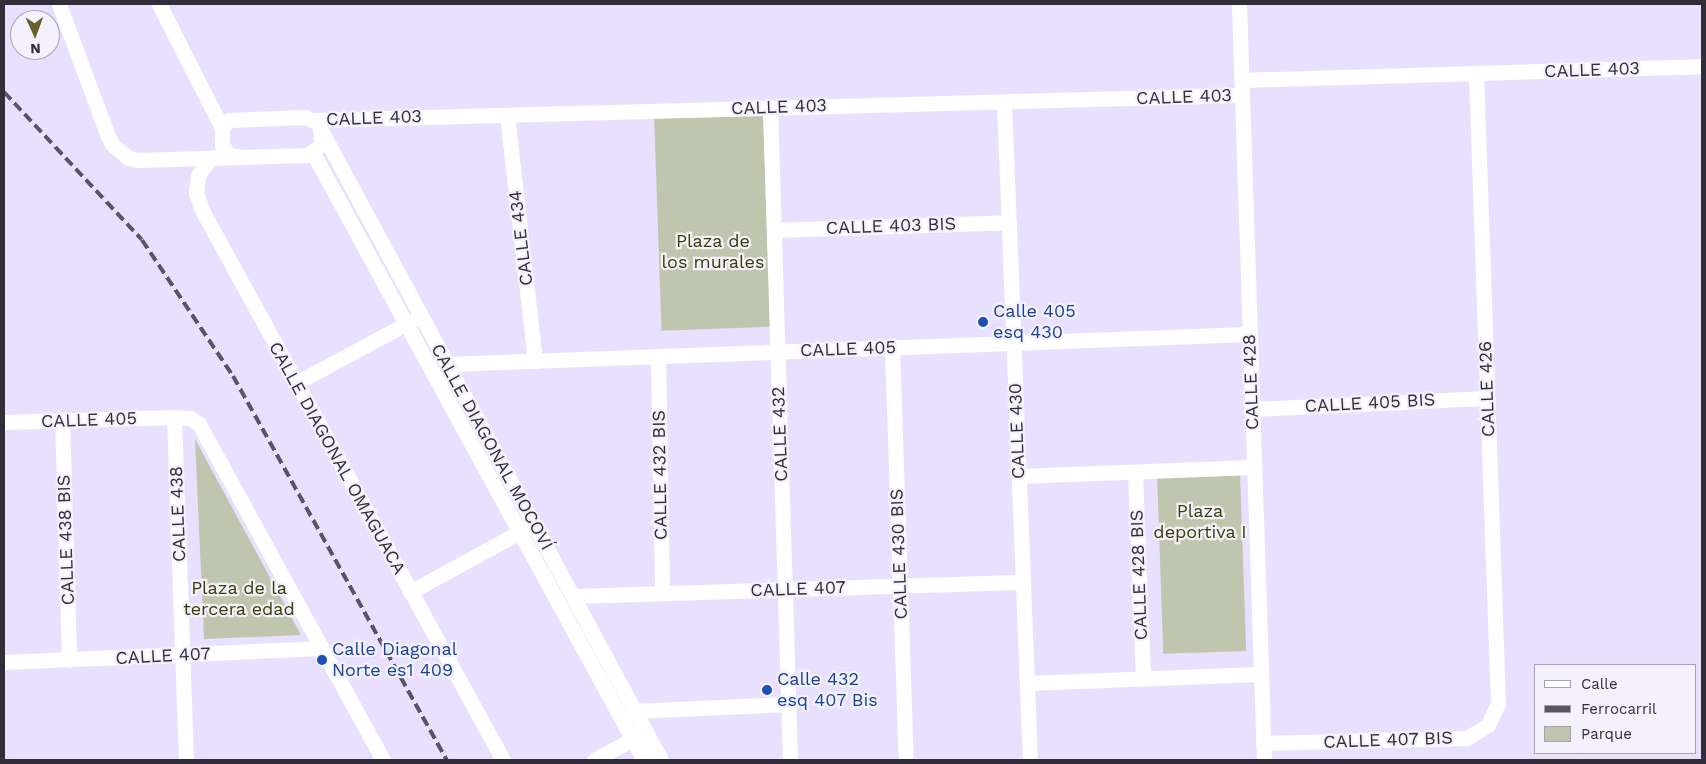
<!DOCTYPE html>
<meta charset="utf-8">
<style>
body{margin:0}
#map{position:relative;width:1706px;height:764px;overflow:hidden;background:#e9e0ff;font-family:"Work Sans",sans-serif}
div>[style]{position:absolute}
[style*='--x']{left:calc(var(--x)*1px);top:calc(var(--y)*1px);width:calc(var(--w)*1px);rotate:calc(var(--a)*1deg)}
.green>*{inset:0;background:#c0c5ad;transform-origin:0 0}
.street>*{height:15px;margin:-7.5px;padding:0 7.5px;transform-origin:7.5px;border-radius:7.5px;background:#fff}
.rail>*{height:4px;margin-top:-2px;transform-origin:0;background:repeating-linear-gradient(90deg,#595464 0 10px,transparent 0 15px)}
.dots>*{width:14px;height:14px;translate:-50% -50%;box-sizing:border-box;border:2px solid #f4f1fd;border-radius:50%}
span{translate:-50% -50%;white-space:nowrap;text-align:center;line-height:1.15;-webkit-text-stroke:4.5px #f4f1fd;paint-order:stroke}
.street-label{font-size:18px;color:#312d39}
.park-label{font-size:18px;color:#393e00}
.transit-label{font-size:18px;color:#164399}
.left{translate:0 -50%;text-align:left}
.frame{position:absolute;inset:0;border:5px solid #312d39;pointer-events:none}
.legend{position:absolute;left:1534px;top:664px;width:162px;height:90px;box-sizing:border-box;background:#f4f1fd;border:1px solid #a6a3af;margin:0;padding:6px 9px;list-style:none;font-size:15px;color:#312d39}
.legend li{display:flex;align-items:center;gap:10px;height:25px}
.legend b{width:25px;border:1px solid #a6a3af}
.north{position:absolute;left:10px;top:10px;width:50px;height:50px;box-sizing:border-box;background:#f4f1fd;border:1px solid #a6a3af;border-radius:50%;rotate:178deg;font-size:14px;font-weight:700;line-height:20px;text-align:center;color:#312d39}
.north::after{content:'';display:block;margin:auto;width:18px;height:22px;background:#675f2c;clip-path:polygon(50% 0,100% 100%,50% 72%,0 100%)}
</style>
<div id="map">
<div class="green">
<div style="left:763px;top:113px;width:214px;height:109px;rotate:88deg"></div>
<div style="clip-path:polygon(195px 439px,301px 635px,204px 639px)"></div>
<div style="left:1240px;top:473px;width:178px;height:83px;rotate:88deg"></div>
</div>
<div class="street">
<div style="--x:59;--y:4;--w:139;--a:69.7"></div>
<div style="--x:107;--y:134;--w:11;--a:63"></div>
<div style="--x:112;--y:144;--w:21;--a:41"></div>
<div style="--x:128;--y:158;--w:10;--a:11"></div>
<div style="--x:138;--y:160;--w:169;--a:-1.7"></div>
<div style="--x:307;--y:155;--w:17;--a:-36"></div>
<div style="--x:321;--y:145;--w:21;--a:-93"></div>
<div style="--x:320;--y:124;--w:17;--a:-155"></div>
<div style="--x:305;--y:117;--w:76;--a:177.7"></div>
<div style="--x:229;--y:120;--w:11;--a:131"></div>
<div style="--x:222;--y:128;--w:17;--a:90"></div>
<div style="--x:222;--y:145;--w:11;--a:56"></div>
<div style="--x:228;--y:154;--w:10;--a:17"></div>
<div style="--x:159;--y:4;--w:139;--a:63.1"></div>
<div style="--x:1239;--y:4;--w:756;--a:88.11"></div>
<div style="--x:1241;--y:80;--w:461;--a:-1.7"></div>
<div style="--x:1004;--y:102;--w:659;--a:87.74"></div>
<div style="--x:770;--y:108;--w:652;--a:88.24"></div>
<div style="--x:507;--y:115;--w:248;--a:83.5"></div>
<div style="--x:316;--y:120;--w:926;--a:-1.55"></div>
<div style="--x:323;--y:134;--w:711;--a:61.63"></div>
<div style="--x:313;--y:153;--w:691;--a:61.4"></div>
<div style="--x:215;--y:157;--w:9;--a:148"></div>
<div style="--x:207;--y:162;--w:17;--a:123"></div>
<div style="--x:198;--y:176;--w:17;--a:97"></div>
<div style="--x:196;--y:193;--w:20;--a:70"></div>
<div style="--x:203;--y:212;--w:625;--a:61.3"></div>
<div style="--x:774;--y:230;--w:235;--a:-1.9"></div>
<div style="--x:892;--y:347;--w:413;--a:88.1"></div>
<div style="--x:658;--y:356;--w:237;--a:89"></div>
<div style="--x:447;--y:364;--w:803;--a:-2.14"></div>
<div style="--x:296;--y:383;--w:135;--a:-28.3"></div>
<div style="--x:1252;--y:409;--w:236;--a:-2.7"></div>
<div style="--x:174;--y:417;--w:343;--a:88"></div>
<div style="--x:62;--y:420;--w:240;--a:88.3"></div>
<div style="--x:4;--y:422;--w:170;--a:-1.7"></div>
<div style="--x:174;--y:417;--w:16;--a:4"></div>
<div style="--x:190;--y:418;--w:11;--a:34"></div>
<div style="--x:199;--y:424;--w:383;--a:61.3"></div>
<div style="--x:1135;--y:472;--w:206;--a:87.8"></div>
<div style="--x:1018;--y:476;--w:236;--a:-2.2"></div>
<div style="--x:410;--y:592;--w:133;--a:-28.7"></div>
<div style="--x:574;--y:596;--w:449;--a:-1.8"></div>
<div style="--x:4;--y:662;--w:318;--a:-2.5"></div>
<div style="--x:1027;--y:683;--w:233;--a:-2.2"></div>
<div style="--x:634;--y:711;--w:154;--a:-2.6"></div>
<div style="--x:1263;--y:743;--w:204;--a:-1.4"></div>
<div style="--x:1467;--y:738;--w:25;--a:-32"></div>
<div style="--x:1488;--y:725;--w:23;--a:-65"></div>
<div style="--x:1498;--y:704;--w:631;--a:-92"></div>
<div style="--x:594;--y:760;--w:52;--a:-28.5"></div>
</div>
<div class="rail">
<div style="--x:4;--y:92;--w:202;--a:47"></div>
<div style="--x:142;--y:240;--w:164;--a:56.2"></div>
<div style="--x:233;--y:376;--w:440;--a:60.9"></div>
</div>
<div class="dots">
<div style="left:983px;top:322px;background:#1a4fb4"></div>
<div style="left:322px;top:660px;background:#1a4fb4"></div>
<div style="left:767px;top:690px;background:#1a4fb4"></div>
</div>
<div class="street-label">
<span style="left:1592px;top:70px;rotate:-2deg">CALLE 403</span>
<span style="left:1184px;top:97px;rotate:-2deg">CALLE 403</span>
<span style="left:779px;top:107px;rotate:-2deg">CALLE 403</span>
<span style="left:374px;top:118px;rotate:-2deg">CALLE 403</span>
<span style="left:891px;top:226px;rotate:-2deg">CALLE 403 BIS</span>
<span style="left:521px;top:238px;rotate:-97deg">CALLE 434</span>
<span style="left:848px;top:349px;rotate:-2deg">CALLE 405</span>
<span style="left:1251px;top:382px;rotate:-92deg">CALLE 428</span>
<span style="left:1487px;top:389px;rotate:-92deg">CALLE 426</span>
<span style="left:1370px;top:403px;rotate:-3deg">CALLE 405 BIS</span>
<span style="left:89px;top:420px;rotate:-2deg">CALLE 405</span>
<span style="left:1017px;top:431px;rotate:-92deg">CALLE 430</span>
<span style="left:780px;top:434px;rotate:-92deg">CALLE 432</span>
<span style="left:492px;top:447px;rotate:61deg">CALLE DIAGONAL MOCOVÍ</span>
<span style="left:337px;top:458px;rotate:61deg">CALLE DIAGONAL OMAGUACA</span>
<span style="left:660px;top:475px;rotate:-91deg">CALLE 432 BIS</span>
<span style="left:178px;top:514px;rotate:-92deg">CALLE 438</span>
<span style="left:66px;top:540px;rotate:-92deg">CALLE 438 BIS</span>
<span style="left:899px;top:554px;rotate:-92deg">CALLE 430 BIS</span>
<span style="left:1139px;top:575px;rotate:-92deg">CALLE 428 BIS</span>
<span style="left:798px;top:589px;rotate:-2deg">CALLE 407</span>
<span style="left:163px;top:656px;rotate:-3deg">CALLE 407</span>
<span style="left:1388px;top:740px;rotate:-2deg">CALLE 407 BIS</span>
</div>
<div class="park-label">
<span style="left:713px;top:252px">Plaza de<br>los murales</span>
<span style="left:1200px;top:522px">Plaza<br>deportiva I</span>
<span style="left:239px;top:599px">Plaza de la<br>tercera edad</span>
</div>
<div class="transit-label">
<span class="left" style="left:993px;top:322px">Calle 405<br>esq 430</span>
<span class="left" style="left:332px;top:660px">Calle Diagonal<br>Norte es1 409</span>
<span class="left" style="left:777px;top:690px">Calle 432<br>esq 407 Bis</span>
</div>
<div class="frame"></div>
<ul class="legend">
<li><b style="height:6px;background:#fff"></b>Calle</li>
<li><b style="height:6px;background:#595464"></b>Ferrocarril</li>
<li><b style="height:14px;background:#c0c5ad"></b>Parque</li>
</ul>
<div class="north">N</div>
</div>
